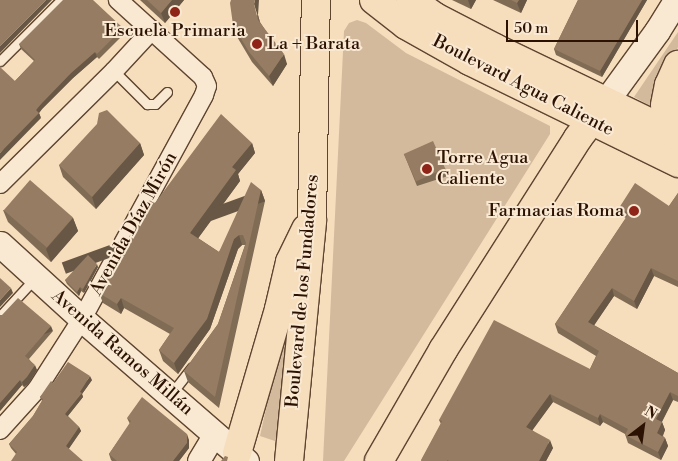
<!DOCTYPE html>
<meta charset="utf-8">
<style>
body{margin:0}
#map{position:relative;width:678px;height:461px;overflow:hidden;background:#f6ddbc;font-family:"Libre Bodoni",serif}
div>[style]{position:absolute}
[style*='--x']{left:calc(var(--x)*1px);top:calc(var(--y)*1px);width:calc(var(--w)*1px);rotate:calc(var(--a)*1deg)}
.green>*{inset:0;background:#d4ba9c}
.roads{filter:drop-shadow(1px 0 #5e4530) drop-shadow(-1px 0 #5e4530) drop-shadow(0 1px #5e4530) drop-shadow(0 -1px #5e4530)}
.service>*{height:9px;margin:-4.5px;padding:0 4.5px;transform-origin:4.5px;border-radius:4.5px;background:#f9e9d3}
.minor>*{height:18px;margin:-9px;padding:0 9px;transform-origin:9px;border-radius:9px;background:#f9e9d3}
.tertiary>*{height:22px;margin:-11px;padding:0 11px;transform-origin:11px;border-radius:11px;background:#f9e9d3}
.secondary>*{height:25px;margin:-12.5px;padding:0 12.5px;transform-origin:12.5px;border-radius:12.5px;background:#f9e9d3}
.primary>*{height:28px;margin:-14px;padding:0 14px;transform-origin:14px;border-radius:14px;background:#f6ddbc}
.wall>*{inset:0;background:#806b55}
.shaded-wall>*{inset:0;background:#685745;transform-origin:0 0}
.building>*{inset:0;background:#957c63;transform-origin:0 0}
.dots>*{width:14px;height:14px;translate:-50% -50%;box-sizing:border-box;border:2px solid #f9e9d3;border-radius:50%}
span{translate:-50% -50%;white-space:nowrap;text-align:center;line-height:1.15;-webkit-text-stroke:4px #f9e9d3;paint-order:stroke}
.poi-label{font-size:18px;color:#2c1202}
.left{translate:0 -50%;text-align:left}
.right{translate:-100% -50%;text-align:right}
.street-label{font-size:18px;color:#2c1202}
.north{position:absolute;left:618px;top:401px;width:50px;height:50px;-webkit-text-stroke:4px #f9e9d3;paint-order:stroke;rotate:30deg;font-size:14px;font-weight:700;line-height:20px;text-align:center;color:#2c1202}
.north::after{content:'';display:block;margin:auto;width:18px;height:22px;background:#2c1202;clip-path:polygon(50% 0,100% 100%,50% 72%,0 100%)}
.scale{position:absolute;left:506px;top:20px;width:132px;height:22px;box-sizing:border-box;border:2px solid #2c1202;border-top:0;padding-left:6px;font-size:15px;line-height:18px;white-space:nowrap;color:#2c1202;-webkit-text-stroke:4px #f9e9d3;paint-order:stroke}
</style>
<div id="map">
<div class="green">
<div style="clip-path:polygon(357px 20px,366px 23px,406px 53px,550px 126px,550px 134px,344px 461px,323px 461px,344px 31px,349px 23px)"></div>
<div style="clip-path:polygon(678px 32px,678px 47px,664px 83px,658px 110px,634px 97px)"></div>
<div style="clip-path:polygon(295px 277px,278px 442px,260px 436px)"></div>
</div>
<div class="roads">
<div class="service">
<div style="--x:0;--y:61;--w:86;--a:-45"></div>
<div style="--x:114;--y:71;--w:47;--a:45"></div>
<div style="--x:147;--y:104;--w:8;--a:0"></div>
<div style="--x:155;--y:104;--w:17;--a:-45"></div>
<div style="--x:0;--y:316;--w:53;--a:-47.3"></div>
<div style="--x:171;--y:394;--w:34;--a:-52"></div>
</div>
<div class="minor">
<div style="--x:0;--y:184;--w:161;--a:-44.7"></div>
<div style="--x:114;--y:71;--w:56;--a:-47.2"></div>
<div style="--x:0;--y:430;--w:55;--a:-47.9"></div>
<div style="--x:37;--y:389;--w:83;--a:-57.3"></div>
<div style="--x:82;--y:319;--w:255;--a:-61.4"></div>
<div style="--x:204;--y:95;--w:9;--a:-72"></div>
<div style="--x:207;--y:86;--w:10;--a:-114"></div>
<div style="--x:203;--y:77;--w:115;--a:-137.8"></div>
</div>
<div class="tertiary">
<div style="--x:199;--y:461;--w:31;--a:-59"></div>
</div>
<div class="secondary">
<div style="--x:606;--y:101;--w:87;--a:-53.9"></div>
<div style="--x:657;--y:31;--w:36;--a:-58"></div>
<div style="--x:0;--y:244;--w:111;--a:42.4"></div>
<div style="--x:82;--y:319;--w:217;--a:40.9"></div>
</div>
<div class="primary">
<div style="--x:374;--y:0;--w:41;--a:38"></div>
<div style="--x:406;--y:25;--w:73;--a:29.4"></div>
<div style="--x:470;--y:61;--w:232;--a:26.1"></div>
<div style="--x:411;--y:0;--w:29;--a:35"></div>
<div style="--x:435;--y:17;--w:68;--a:27.3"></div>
<div style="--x:495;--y:48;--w:203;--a:25.7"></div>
<div style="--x:670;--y:132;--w:27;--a:-100"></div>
<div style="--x:665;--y:105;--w:20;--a:-79"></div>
<div style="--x:669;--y:85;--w:22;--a:-66"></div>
<div style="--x:237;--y:453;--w:150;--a:-73.7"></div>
<div style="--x:279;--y:309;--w:48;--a:-76.8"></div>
<div style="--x:290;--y:262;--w:37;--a:-64"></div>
<div style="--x:289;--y:461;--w:242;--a:-84.5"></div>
<div style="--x:312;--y:220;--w:220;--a:-89"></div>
<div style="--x:379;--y:461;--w:128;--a:-60"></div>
<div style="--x:443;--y:350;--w:251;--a:-57.5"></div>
<div style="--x:578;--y:138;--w:46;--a:-52.9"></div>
</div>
</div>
<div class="wall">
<div style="clip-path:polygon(140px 0,184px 0,165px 23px)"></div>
<div style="clip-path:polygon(452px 0,476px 0,471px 9px)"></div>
<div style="clip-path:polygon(493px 0,527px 0,521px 13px)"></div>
<div style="clip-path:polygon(578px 0,647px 0,602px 77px,556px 55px,554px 49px)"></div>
<div style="clip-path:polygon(258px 15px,260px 22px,287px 64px,273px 86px,252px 62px,236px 35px,233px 25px)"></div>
<div style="clip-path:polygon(123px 28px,125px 33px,99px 59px,97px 57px,73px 78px,42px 109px,39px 113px,41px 118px,15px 81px,34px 61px,21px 49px,19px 44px)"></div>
<div style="clip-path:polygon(140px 143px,144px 155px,96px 209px,63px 177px,59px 165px)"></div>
<div style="clip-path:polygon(252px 143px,255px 153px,238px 174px,240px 181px,198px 238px,219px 252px,261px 190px,265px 201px,219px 408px,188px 382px,184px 371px,218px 324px,245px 245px,242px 245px,238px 249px,210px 329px,178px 374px,163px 361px,159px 350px,170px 334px,124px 308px,121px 314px,103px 303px,99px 293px,155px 203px)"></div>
<div style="clip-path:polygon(404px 154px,445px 168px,448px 176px,417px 186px)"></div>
<div style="clip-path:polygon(678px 193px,678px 287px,654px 276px,637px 309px,614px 296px,594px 325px,678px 373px,678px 402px,673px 400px,662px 422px,665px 430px,663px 436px,665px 438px,668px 446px,661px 460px,628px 443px,625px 434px,603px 422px,600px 426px,553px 402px,532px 430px,553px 448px,546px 461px,421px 461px,441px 424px,439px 420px,590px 369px,596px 356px,558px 333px,555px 324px,626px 218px,622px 216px,619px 208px,669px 206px)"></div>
<div style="clip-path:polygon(3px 210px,73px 218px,78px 231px,51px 262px,8px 222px)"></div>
<div style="clip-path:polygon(98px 267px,84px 293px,81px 291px,79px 296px,67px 284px,65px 280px)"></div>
<div style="clip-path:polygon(0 315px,53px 331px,29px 359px,37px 370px,29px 383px,24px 387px,22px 385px,0 411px)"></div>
<div style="clip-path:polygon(92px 380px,82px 394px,83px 397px,68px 416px,79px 427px,81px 431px,69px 448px,16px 454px,11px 448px,9px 444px,33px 416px,42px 401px,40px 397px,53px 383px)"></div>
<div style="clip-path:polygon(127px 418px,189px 440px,189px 448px,179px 461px,112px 461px,111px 460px,109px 454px,130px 424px)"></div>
</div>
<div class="shaded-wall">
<div style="clip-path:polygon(46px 0,52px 0,0 53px,0 46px)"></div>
<div style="clip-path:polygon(172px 0,184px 0,165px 23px,161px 13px)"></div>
<div style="clip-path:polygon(255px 0,259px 0,258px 15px,262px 30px,254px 4px)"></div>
<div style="clip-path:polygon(468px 0,476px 0,471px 9px)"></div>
<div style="clip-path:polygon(519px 0,527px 0,521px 13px,517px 3px)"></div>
<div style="clip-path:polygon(642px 0,647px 0,602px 77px,600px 71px)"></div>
<div style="left:123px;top:28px;width:5px;height:37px;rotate:68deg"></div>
<div style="clip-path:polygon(95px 52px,97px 57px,73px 78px,42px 109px,39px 113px,41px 118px,0 160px,0 153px,41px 104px,71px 73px)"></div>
<div style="clip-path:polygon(284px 54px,287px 64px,273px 86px,269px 76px)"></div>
<div style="clip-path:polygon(140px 143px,144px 155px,96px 209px,92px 197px)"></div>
<div style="clip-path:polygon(252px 143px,255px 153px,238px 174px,240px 181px,194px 244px,190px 233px,232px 167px)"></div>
<div style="left:261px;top:190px;width:12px;height:212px;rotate:70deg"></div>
<div style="clip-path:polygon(73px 218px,78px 231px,51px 262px,46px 249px)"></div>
<div style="clip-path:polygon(239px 235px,242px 245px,238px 249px,210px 329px,178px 374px,174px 363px,234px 239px)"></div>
<div style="clip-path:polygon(97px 264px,98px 267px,84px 293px,83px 289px)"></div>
<div style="clip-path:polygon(651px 268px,654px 276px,637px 309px,634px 301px)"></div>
<div style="clip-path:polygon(80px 287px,81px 291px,79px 296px,77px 292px)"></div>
<div style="clip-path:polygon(11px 288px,13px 293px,0 307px,0 300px)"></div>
<div style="clip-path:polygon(612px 288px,614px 296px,591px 330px,588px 322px)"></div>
<div style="clip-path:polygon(121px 298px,124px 308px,121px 314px,117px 304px)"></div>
<div style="left:51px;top:326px;width:5px;height:40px;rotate:68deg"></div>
<div style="clip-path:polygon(35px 365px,37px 370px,29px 383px,24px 387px,22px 382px)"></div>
<div style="clip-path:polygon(90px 376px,92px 380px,82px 394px,83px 397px,66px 418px,65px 414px)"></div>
<div style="clip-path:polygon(20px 380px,22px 385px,0 411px,0 403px)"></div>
<div style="clip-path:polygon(670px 392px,673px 400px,659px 427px,656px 419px)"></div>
<div style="clip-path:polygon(550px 394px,553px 402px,529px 435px,526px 427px)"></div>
<div style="clip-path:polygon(600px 414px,603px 422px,600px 426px,598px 418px)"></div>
<div style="clip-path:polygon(662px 422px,665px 430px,660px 441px,657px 433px)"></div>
<div style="clip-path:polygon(79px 427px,81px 431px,68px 450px,66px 446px)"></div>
<div style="clip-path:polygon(187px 434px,189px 440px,189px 448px,179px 461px,173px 461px)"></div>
<div style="clip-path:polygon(665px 438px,668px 446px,661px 460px,658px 452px)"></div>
<div style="clip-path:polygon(550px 440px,553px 448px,546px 461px,539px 461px)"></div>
</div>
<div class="building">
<div style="clip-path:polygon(0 0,46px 0,0 46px)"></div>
<div style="clip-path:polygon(63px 0,93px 0,123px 28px,97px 54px,95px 52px,71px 73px,41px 104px,36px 110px,39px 113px,0 153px,0 67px,15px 81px,35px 60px,19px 44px)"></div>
<div style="clip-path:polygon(147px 0,172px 0,161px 13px)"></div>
<div style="clip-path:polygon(231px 0,255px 0,254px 4px,258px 20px,284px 54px,269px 76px,249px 52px,233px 25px,230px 3px)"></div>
<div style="clip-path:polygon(511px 0,519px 0,517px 3px)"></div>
<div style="clip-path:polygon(578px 0,642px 0,600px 71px,554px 49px)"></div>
<div style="clip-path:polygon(107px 110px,140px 143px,92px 197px,59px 165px,97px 124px,99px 113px)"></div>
<div style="clip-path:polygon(221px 114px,252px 143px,232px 167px,236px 170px,190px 233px,219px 252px,251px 182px,261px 190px,215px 397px,184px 371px,218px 324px,246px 243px,243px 235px,239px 235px,234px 239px,207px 319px,174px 363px,159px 350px,174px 328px,121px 298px,117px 304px,99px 293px,119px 255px,122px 256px,129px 237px,150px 200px,155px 203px)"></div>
<div style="left:433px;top:141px;width:30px;height:32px;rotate:66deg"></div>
<div style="left:30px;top:180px;width:57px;height:40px;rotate:41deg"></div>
<div style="clip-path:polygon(635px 183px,669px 206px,678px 193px,678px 281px,651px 268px,634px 301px,612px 288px,588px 322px,678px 373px,678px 396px,670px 392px,656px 419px,662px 422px,657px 433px,665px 438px,658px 452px,625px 435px,628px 429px,600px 414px,598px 418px,550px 394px,526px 427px,550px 440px,539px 461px,449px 461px,447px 460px,447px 461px,422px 461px,421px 460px,442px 421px,439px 420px,494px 320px,590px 369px,599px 351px,555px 324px,629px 213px,619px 208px)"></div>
<div style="clip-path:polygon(88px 255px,97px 264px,83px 289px,80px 287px,77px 292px,65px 280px)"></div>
<div style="clip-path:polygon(0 278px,11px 288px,0 300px)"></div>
<div style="clip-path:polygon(18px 298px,51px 326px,25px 356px,35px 365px,27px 377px,22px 382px,20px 380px,0 403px,0 315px,2px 315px)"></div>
<div style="clip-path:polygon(68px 362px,90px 376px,80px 392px,82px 393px,65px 414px,79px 427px,66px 446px,83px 461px,11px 461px,17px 452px,9px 444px,33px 416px,43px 399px,40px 397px,51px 381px,53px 383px)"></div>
<div style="clip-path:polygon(142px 397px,187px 434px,187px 443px,173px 461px,117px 461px,109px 454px,131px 421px,127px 418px)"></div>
<div style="clip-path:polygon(225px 456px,228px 457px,227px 461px,221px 461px)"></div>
</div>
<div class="dots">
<div style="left:175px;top:12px;background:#8f2418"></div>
<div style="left:257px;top:44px;background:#8f2418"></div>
<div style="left:427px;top:169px;background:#8f2418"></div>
<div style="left:634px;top:211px;background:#8f2418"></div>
</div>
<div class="poi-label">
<span style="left:175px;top:31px">Escuela Primaria</span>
<span class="left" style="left:267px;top:44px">La + Barata</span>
<span class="left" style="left:437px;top:169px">Torre Agua<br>Caliente</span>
<span class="right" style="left:624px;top:211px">Farmacias Roma</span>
</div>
<div class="street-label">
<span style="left:523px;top:86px;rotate:27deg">Boulevard Agua Caliente</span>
<span style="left:134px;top:224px;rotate:-61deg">Avenida Díaz Mirón</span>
<span style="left:303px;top:291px;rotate:-85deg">Boulevard de los Fundadores</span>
<span style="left:122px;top:353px;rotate:41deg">Avenida Ramos Millán</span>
</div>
<div class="north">N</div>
<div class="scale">50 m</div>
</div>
